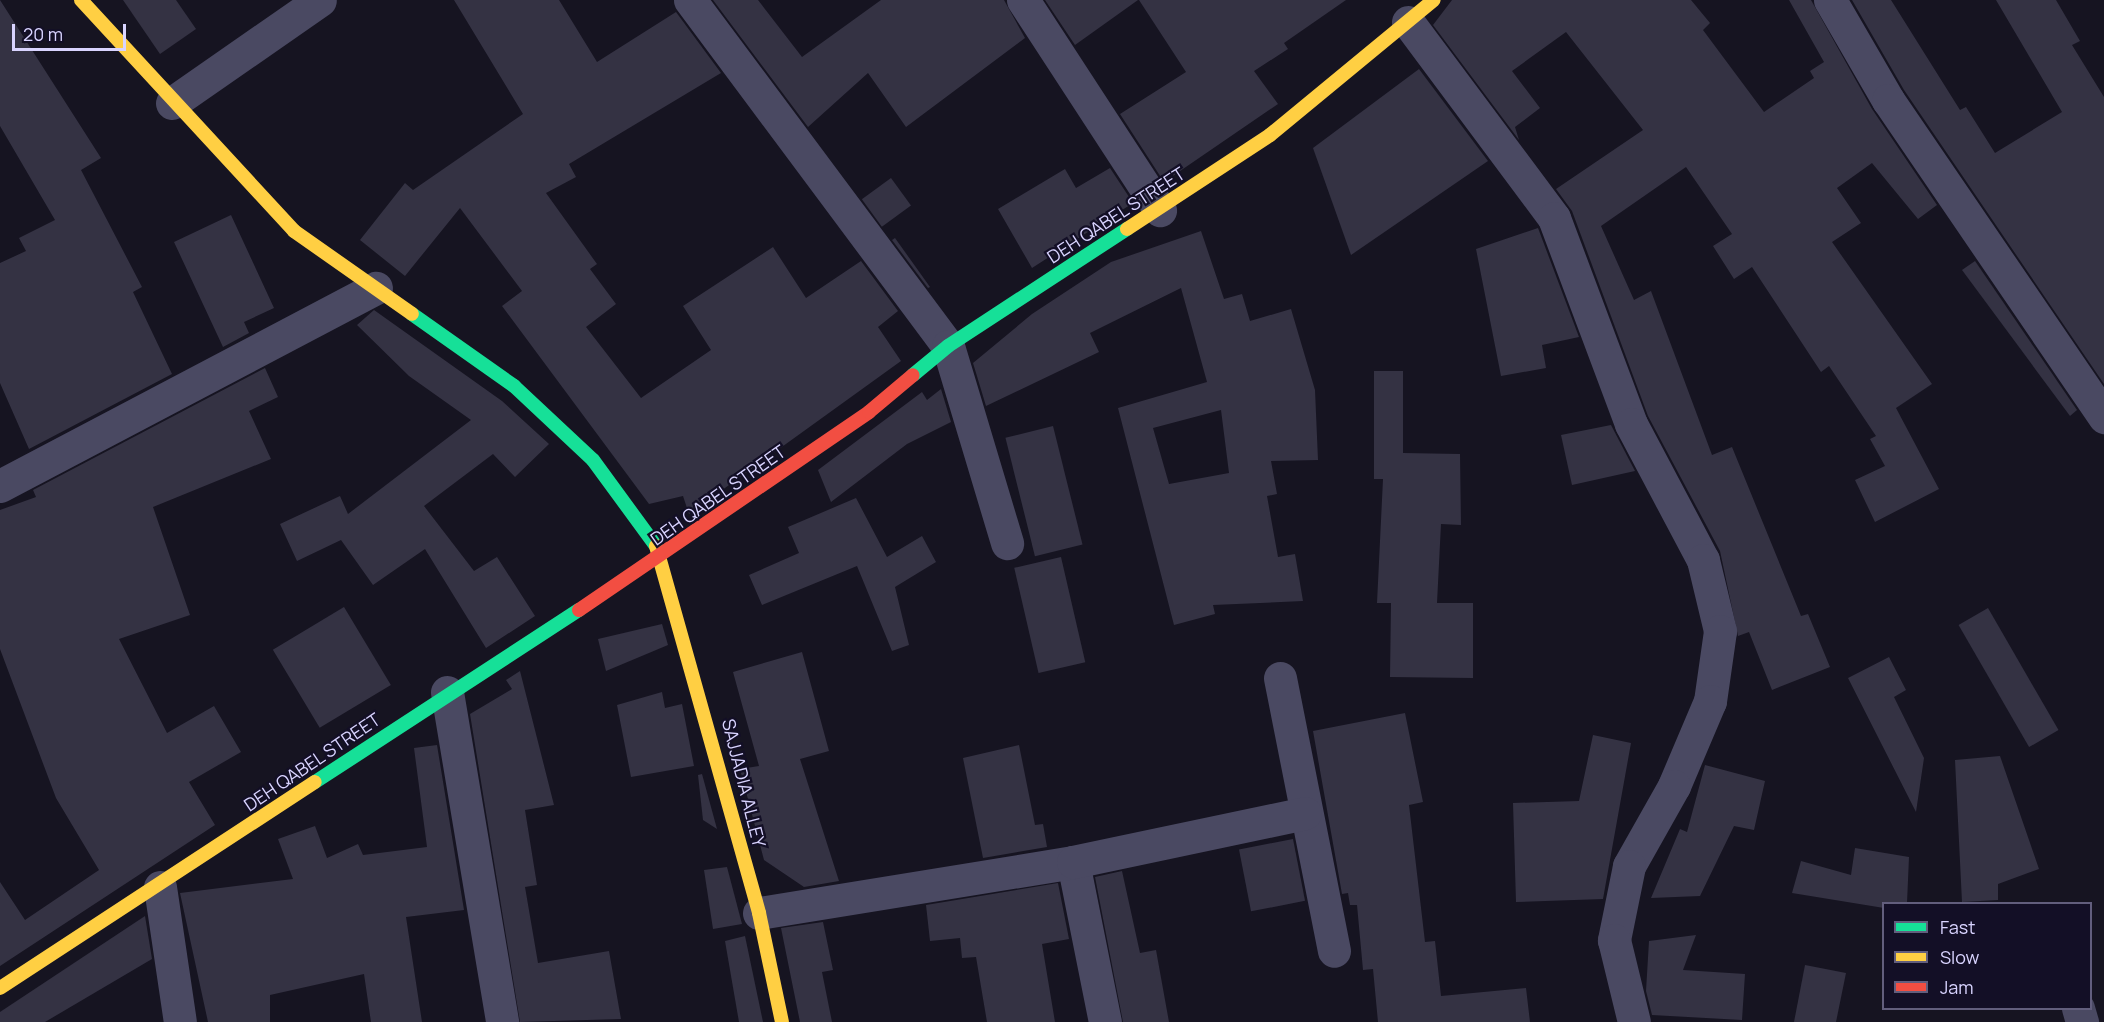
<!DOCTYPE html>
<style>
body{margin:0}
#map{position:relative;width:2104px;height:1022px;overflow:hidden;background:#161421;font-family:Manrope,sans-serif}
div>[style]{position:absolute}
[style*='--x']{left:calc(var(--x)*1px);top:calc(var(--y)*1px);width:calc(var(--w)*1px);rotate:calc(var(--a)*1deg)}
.building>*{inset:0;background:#343243;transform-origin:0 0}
.street>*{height:33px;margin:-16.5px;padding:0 16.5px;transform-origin:16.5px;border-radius:16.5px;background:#4a4962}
.fast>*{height:14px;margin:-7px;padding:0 7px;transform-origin:7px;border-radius:7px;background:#16e098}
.slow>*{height:14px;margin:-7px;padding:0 7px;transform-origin:7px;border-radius:7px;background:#ffcf43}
.jam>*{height:14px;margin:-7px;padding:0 7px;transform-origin:7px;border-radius:7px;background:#f24e42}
span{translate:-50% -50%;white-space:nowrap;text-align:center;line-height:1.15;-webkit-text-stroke:4.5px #130f26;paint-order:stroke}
.street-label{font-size:18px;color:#d9d4ff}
.legend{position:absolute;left:1882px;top:902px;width:210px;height:108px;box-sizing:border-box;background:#130f26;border:2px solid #625e7d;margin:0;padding:8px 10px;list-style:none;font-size:18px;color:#d9d4ff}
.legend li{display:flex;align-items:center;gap:12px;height:30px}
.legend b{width:30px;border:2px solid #625e7d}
.scale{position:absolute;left:12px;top:24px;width:114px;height:27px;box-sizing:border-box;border:3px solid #d9d4ff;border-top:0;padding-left:8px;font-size:18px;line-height:21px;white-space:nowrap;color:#d9d4ff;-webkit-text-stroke:4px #130f26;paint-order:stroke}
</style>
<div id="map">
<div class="building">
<div style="clip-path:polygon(0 0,101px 158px,81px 170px,142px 287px,133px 292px,172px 374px,29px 449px,0 383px,0 263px,26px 251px,19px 238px,55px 220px,0 126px)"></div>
<div style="clip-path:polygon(123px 0,176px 0,196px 29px,160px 54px)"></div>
<div style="clip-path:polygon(454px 0,559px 0,597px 62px,676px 12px,721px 73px,569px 164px,576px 177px,546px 193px,597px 264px,590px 269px,616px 304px,586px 327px,641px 398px,711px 350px,683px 306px,773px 247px,806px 298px,861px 261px,898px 311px,878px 327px,901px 361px,689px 514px,683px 496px,649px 504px,502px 306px,522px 291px,460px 208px,405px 276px,360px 240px,405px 183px,413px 190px,523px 114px)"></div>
<div style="clip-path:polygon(713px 0,758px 0,802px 57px,881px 0,1004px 0,1025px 38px,906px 127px,868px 73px,808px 127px)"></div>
<div style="clip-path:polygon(1045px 0,1138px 0,1075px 45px)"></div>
<div style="clip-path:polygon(1139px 0,1346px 0,1284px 43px,1288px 49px,1254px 71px,1278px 104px,1164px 182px,1120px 114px,1186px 72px)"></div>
<div style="clip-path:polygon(1452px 0,1691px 0,1710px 23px,1703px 30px,1764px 112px,1814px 78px,1810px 71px,1824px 62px,1789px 0,1811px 0,1872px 109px,1937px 205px,1918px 219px,1872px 163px,1837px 188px,1861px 223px,1832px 242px,1932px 384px,1896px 408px,1939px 489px,1875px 522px,1855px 480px,1885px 466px,1870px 439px,1876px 436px,1829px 366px,1821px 372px,1752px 267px,1734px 279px,1713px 246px,1732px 234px,1686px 167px,1601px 226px,1634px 300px,1651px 291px,1712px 455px,1732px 447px,1801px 616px,1808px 614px,1830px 667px,1772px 690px,1749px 632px,1738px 636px,1720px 551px,1648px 416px,1572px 211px,1556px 189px,1643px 130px,1566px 32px,1512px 71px,1540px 108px,1515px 127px,1519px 140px,1433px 25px)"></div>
<div style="clip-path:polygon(1852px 0,1891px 0,1960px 110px,1966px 107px,1995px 153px,2062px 112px,1996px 0,2056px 0,2080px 41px,2072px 45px,2104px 97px,2104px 384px,1904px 90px)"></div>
<div style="clip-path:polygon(1419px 69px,1488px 161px,1351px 255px,1313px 148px)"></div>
<div style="clip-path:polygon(1110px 168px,1133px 203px,1032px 268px,998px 209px,1065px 169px,1076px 188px)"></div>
<div style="left:891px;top:178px;width:34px;height:36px;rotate:54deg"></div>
<div style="clip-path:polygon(231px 215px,274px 308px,244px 322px,249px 333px,223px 347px,174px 242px)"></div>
<div style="clip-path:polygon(1538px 228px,1579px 337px,1542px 345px,1546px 368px,1501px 376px,1476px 249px)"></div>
<div style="clip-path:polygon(evenodd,1201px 231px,1224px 299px,1242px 294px,1250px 321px,1291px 309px,1315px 390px,1318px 460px,1271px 461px,1277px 494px,1267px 496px,1278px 557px,1295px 554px,1303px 601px,1213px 605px,1215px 614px,1174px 625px,1118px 408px,1207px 382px,1181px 288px,1090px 333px,1099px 352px,986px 406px,973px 363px,1032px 314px,1111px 262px,1201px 231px,1221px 410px,1229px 473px,1169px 484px,1153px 428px,1221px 410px)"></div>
<div style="clip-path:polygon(895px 238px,930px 287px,928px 288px,892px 240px)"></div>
<div style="clip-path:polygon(1975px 261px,2077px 410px,2070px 416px,1962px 270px)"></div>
<div style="clip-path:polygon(374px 310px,502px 401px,549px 444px,515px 477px,493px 454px,424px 506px,474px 571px,497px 557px,535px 616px,486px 648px,425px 549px,373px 585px,341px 540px,297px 561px,280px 524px,340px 496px,348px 514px,471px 420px,409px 376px,357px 325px)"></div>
<div style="clip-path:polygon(265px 368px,278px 397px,249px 411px,271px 459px,153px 507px,190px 615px,119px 639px,167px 733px,214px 706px,241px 752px,189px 782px,215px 825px,0 966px,0 882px,25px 920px,99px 870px,56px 798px,0 649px,0 510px,36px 497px,33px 490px)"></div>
<div style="clip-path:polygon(1374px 371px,1403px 371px,1403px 453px,1460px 454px,1461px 525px,1441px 524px,1437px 603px,1473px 603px,1473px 678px,1390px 677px,1391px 603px,1377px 603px,1383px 479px,1374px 479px)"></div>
<div style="clip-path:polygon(941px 389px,951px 422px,907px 444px,831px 502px,818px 470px,922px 392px,927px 400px)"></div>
<div style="clip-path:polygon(1611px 425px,1635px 471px,1572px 485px,1561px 435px)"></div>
<div style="left:1053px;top:426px;width:122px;height:49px;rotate:76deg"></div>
<div style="clip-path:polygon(856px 498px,887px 557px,922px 536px,936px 562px,895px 587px,909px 645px,892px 651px,857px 566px,762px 605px,749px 575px,799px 553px,788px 527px)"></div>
<div style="left:1061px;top:557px;width:108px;height:48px;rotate:77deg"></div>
<div style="left:344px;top:607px;width:91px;height:83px;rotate:59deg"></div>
<div style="left:1988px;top:608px;width:141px;height:34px;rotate:60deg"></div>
<div style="clip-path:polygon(662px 624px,668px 645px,606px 671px,598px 639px)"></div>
<div style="clip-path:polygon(802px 652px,829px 751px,800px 759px,839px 881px,804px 887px,764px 860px,740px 769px,759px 766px,733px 672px)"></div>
<div style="clip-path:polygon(1889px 657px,1906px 690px,1894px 697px,1924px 758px,1916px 812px,1848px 678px)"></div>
<div style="clip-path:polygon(520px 671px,554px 805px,525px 810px,537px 885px,525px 887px,538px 963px,609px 951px,621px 1019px,520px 1022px,470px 714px,512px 689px,506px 680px)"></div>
<div style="clip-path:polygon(662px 692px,665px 708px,682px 704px,694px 766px,631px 777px,617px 705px)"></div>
<div style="clip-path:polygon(1405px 713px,1423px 802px,1409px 805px,1425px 942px,1435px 941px,1441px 996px,1526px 988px,1530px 1022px,1378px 1022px,1373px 969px,1363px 970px,1357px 905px,1350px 905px,1348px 893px,1342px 894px,1313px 731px)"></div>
<div style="clip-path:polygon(1593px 735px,1631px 743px,1603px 899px,1516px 902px,1513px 803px,1579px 801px)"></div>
<div style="clip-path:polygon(437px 745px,464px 910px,406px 917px,422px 1022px,371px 1022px,364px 974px,270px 995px,270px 1022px,208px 1022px,180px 893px,293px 879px,278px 839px,315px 826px,327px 858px,358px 844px,363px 855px,427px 847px,414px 748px)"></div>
<div style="clip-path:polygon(1019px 745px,1035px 825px,1043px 824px,1047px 847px,983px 858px,963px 758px)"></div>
<div style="clip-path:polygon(2000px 756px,2039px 869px,1998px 884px,1998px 900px,1962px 902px,1955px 760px)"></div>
<div style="clip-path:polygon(1705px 765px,1765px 781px,1754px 830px,1734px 826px,1700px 896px,1651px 898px,1680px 829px,1687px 832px)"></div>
<div style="clip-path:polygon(702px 774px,717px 829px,703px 820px,698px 775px)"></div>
<div style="left:1293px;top:839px;width:63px;height:55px;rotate:79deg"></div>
<div style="clip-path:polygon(1855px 848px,1909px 857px,1907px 903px,1884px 903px,1884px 908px,1792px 893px,1801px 861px,1851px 875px)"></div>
<div style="clip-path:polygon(727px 867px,742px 924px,713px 929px,704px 870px)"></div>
<div style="clip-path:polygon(1122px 871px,1140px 953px,1156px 950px,1169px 1022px,1123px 1022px,1095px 877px)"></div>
<div style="clip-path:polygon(1058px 883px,1069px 939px,1042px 944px,1055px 1022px,987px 1022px,976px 957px,962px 958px,960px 938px,930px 941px,926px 905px)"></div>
<div style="clip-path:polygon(145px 916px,152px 959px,45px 1022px,0 1022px,0 1012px)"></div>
<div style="clip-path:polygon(823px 922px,833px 970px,822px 972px,832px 1022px,800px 1022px,781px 928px)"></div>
<div style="clip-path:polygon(1696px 935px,1683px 970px,1745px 974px,1742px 1020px,1652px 1015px,1646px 991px,1649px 941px)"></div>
<div style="clip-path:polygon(745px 936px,763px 1022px,739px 1022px,725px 941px)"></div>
<div style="clip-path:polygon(1805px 965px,1846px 973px,1836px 1022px,1794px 1022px)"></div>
</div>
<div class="street">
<div style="--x:690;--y:0;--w:432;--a:53.3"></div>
<div style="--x:948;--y:346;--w:206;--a:73.3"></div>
<div style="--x:1023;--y:0;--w:251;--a:56.9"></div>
<div style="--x:1830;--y:0;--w:116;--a:59.9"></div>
<div style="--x:1888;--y:100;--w:384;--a:55.7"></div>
<div style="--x:1408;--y:22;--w:244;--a:53.3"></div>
<div style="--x:1554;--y:218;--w:220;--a:69.5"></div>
<div style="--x:1631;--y:424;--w:154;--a:62.1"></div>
<div style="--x:1703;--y:560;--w:73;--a:76.5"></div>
<div style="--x:1720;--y:631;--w:71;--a:98.1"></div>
<div style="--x:1710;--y:701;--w:92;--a:113"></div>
<div style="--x:1674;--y:786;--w:92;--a:119.4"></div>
<div style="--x:1629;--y:866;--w:76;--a:101.5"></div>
<div style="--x:1614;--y:940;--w:84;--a:76.3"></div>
<div style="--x:172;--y:103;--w:180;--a:-34.8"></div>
<div style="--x:0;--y:486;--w:425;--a:-27.8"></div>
<div style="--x:1280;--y:678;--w:278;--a:78.8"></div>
<div style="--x:447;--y:692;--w:335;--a:80.5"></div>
<div style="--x:1073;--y:862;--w:163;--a:78.7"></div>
<div style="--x:160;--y:887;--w:136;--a:81.6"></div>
<div style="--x:759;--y:913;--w:318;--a:-9.2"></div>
<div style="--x:1073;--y:862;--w:237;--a:-11.9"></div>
<div style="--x:2078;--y:1008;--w:15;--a:74"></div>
</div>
<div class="fast">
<div style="--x:412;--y:314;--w:125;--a:35.2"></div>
<div style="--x:514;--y:386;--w:108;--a:43.1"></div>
<div style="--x:593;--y:460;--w:107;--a:53.8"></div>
<div style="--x:913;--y:375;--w:45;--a:-39.6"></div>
<div style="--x:948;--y:346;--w:214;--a:-33.2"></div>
<div style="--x:315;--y:782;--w:315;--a:-33.1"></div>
</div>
<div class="slow">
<div style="--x:81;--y:0;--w:314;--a:47.3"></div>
<div style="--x:294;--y:231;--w:144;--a:35.1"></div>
<div style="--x:1127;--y:229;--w:171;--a:-33.3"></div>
<div style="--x:1270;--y:135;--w:212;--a:-39.5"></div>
<div style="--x:656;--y:546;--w:381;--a:74.3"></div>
<div style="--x:759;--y:913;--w:111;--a:78.1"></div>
<div style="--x:0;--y:988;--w:376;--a:-33.2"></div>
</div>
<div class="jam">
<div style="--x:579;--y:610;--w:351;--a:-34.3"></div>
<div style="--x:869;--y:412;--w:57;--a:-40.1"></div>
</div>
<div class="street-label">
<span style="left:1116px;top:215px;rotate:-33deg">DEH QABEL STREET</span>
<span style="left:718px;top:495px;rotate:-35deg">DEH QABEL STREET</span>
<span style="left:312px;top:762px;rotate:-34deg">DEH QABEL STREET</span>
<span style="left:744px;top:783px;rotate:76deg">SAJJADIA ALLEY</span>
</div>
<ul class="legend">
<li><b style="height:8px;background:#16e098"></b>Fast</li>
<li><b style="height:8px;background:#ffcf43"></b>Slow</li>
<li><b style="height:8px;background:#f24e42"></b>Jam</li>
</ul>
<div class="scale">20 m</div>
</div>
